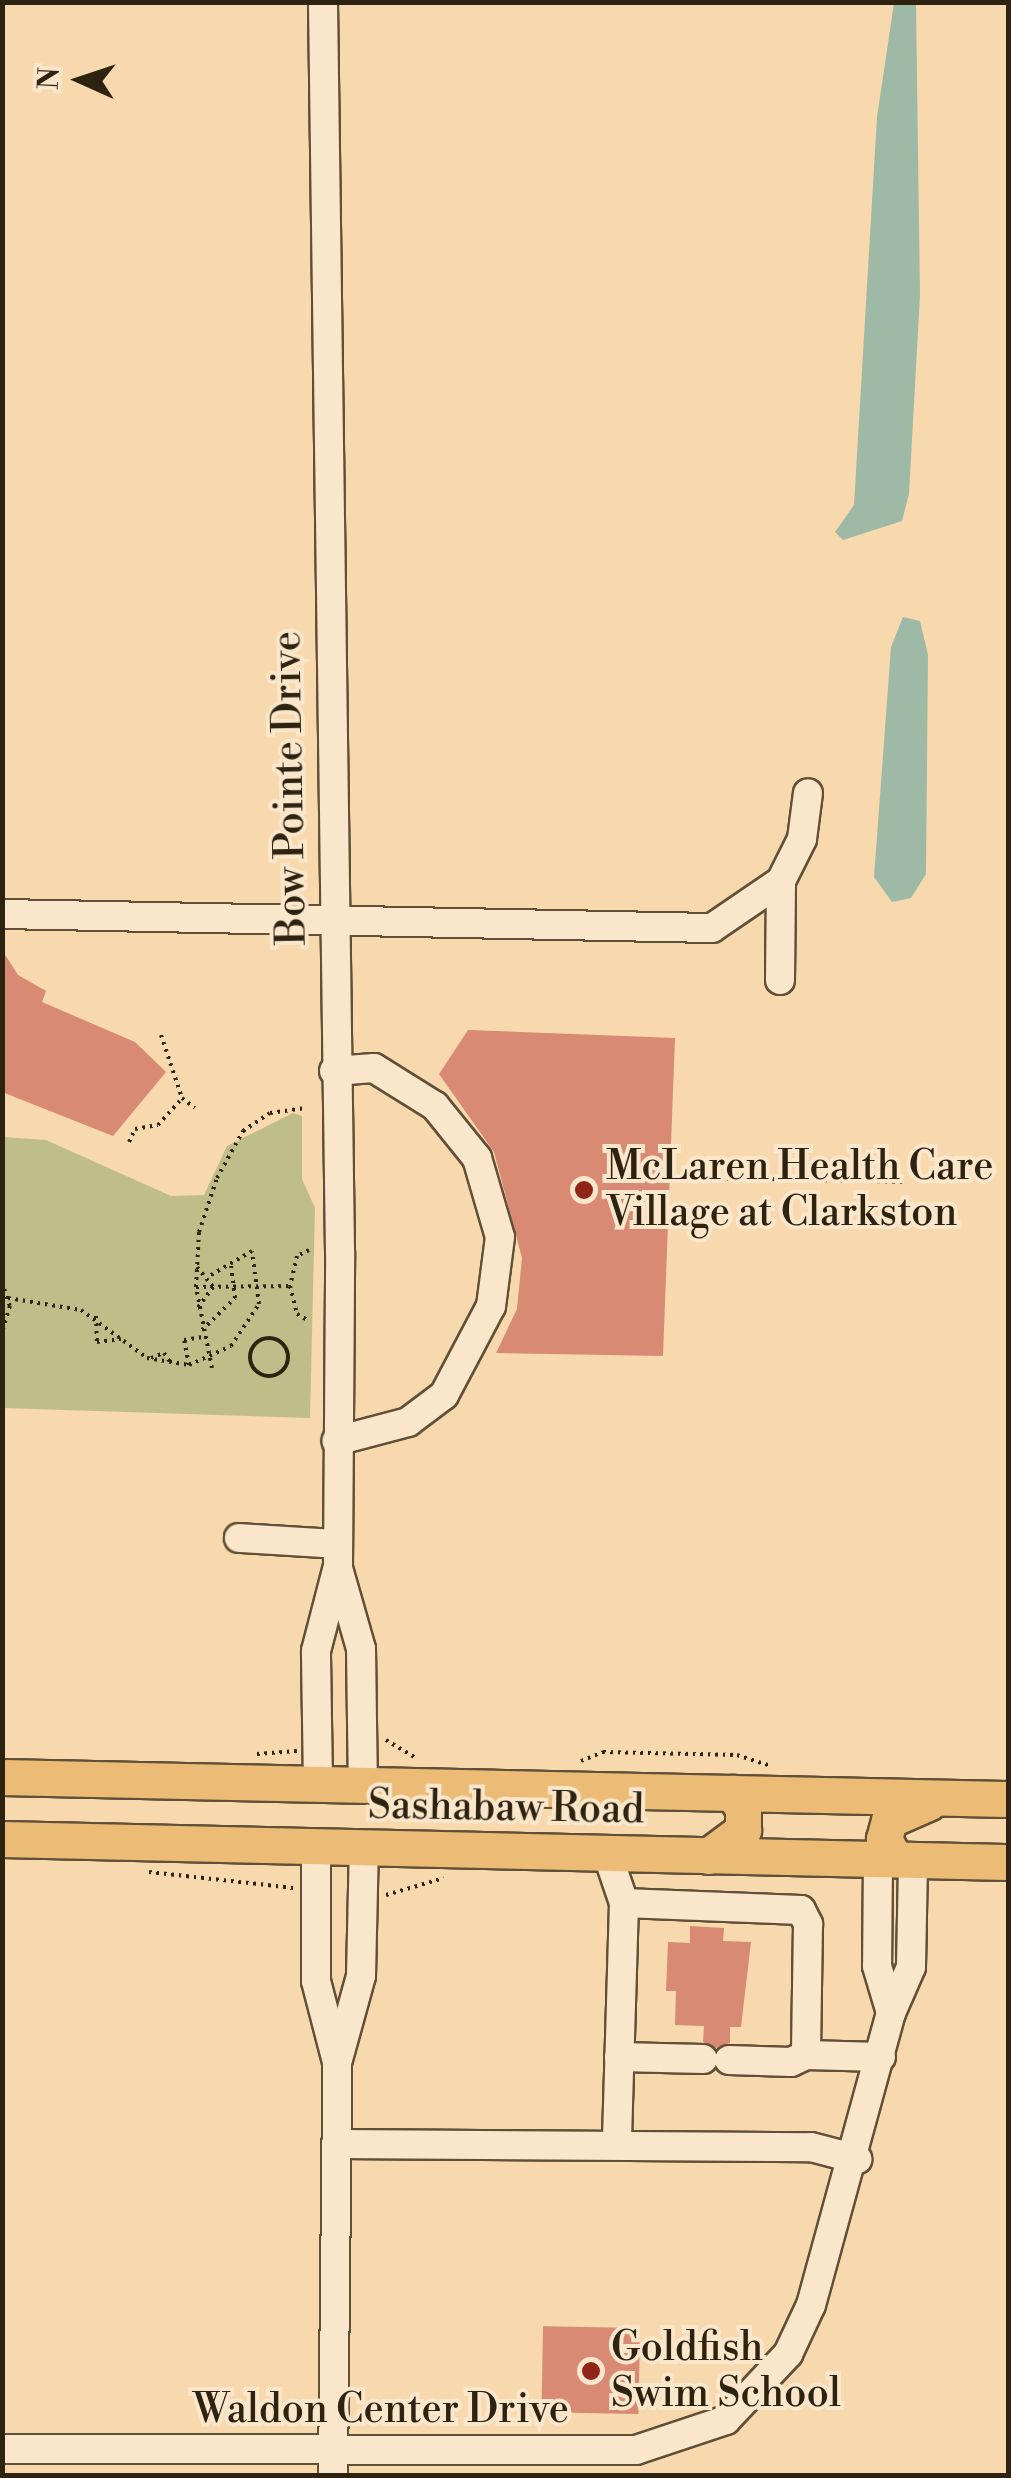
<!DOCTYPE html>
<style>
body{margin:0}
#map{position:relative;width:1011px;height:2478px;overflow:hidden;background:#f8d8ad;font-family:"Libre Bodoni",serif}
div>[style]{position:absolute}
[style*='--x']{left:calc(var(--x)*1px);top:calc(var(--y)*1px);width:calc(var(--w)*1px);rotate:calc(var(--a)*1deg)}
.green>*{inset:0;background:#bfbe88}
.water>*{inset:0;background:#9ebaa7}
.building>*{inset:0;background:#d88a74;transform-origin:0 0}
.path>*{height:4px;margin-top:-2px;transform-origin:0;background:repeating-linear-gradient(90deg,#2e2211 0 2.5px,transparent 0 7.5px)}
.path>.ring{margin:-2px;padding:0;box-sizing:content-box;background:none;border:4px solid #2e2211;border-radius:50%}
.roads{filter:drop-shadow(2px 0 #605038) drop-shadow(-2px 0 #605038) drop-shadow(0 2px #605038) drop-shadow(0 -2px #605038)}
.minor>*{height:28px;margin:-14px;padding:0 14px;transform-origin:14px;border-radius:14px;background:#fae6ca}
.major>*{height:35px;margin:-17.5px;padding:0 17.5px;transform-origin:17.5px;border-radius:17.5px;background:#ecbc76}
.dots>*{width:28px;height:28px;translate:-50% -50%;box-sizing:border-box;border:5px solid #fae6ca;border-radius:50%}
span{translate:-50% -50%;white-space:nowrap;text-align:center;line-height:1.15;-webkit-text-stroke:8px #fae6ca;paint-order:stroke}
.street-label{font-size:40px;color:#2e2211}
.poi-label{font-size:40px;color:#2e2211}
.left{translate:0 -50%;text-align:left}
.frame{position:absolute;inset:0;border:5px solid #2e2211;pointer-events:none}
.north{position:absolute;left:30px;top:30px;width:100px;height:100px;-webkit-text-stroke:8px #fae6ca;paint-order:stroke;rotate:273deg;font-size:28px;font-weight:700;line-height:40px;text-align:center;color:#2e2211}
.north::after{content:'';display:block;margin:auto;width:35px;height:45px;background:#2e2211;clip-path:polygon(50% 0,100% 100%,50% 72%,0 100%)}
</style>
<div id="map">
<div class="green">
<div style="clip-path:polygon(293px 1113px,302px 1116px,302px 1179px,315px 1208px,310px 1418px,3px 1408px,3px 1137px,46px 1140px,171px 1196px,204px 1195px,227px 1146px)"></div>
</div>
<div class="water">
<div style="clip-path:polygon(894px 3px,916px 3px,920px 295px,909px 494px,902px 521px,843px 540px,835px 532px,854px 505px,877px 117px)"></div>
<div style="clip-path:polygon(903px 617px,920px 621px,928px 655px,926px 874px,911px 898px,892px 902px,874px 877px,891px 647px)"></div>
</div>
<div class="building">
<div style="clip-path:polygon(2px 950px,18px 975px,46px 991px,42px 1002px,135px 1042px,166px 1072px,113px 1136px,2px 1092px)"></div>
<div style="clip-path:polygon(468px 1030px,675px 1038px,663px 1356px,496px 1353px,517px 1309px,522px 1258px,494px 1152px,439px 1074px)"></div>
<div style="clip-path:polygon(690px 1926px,724px 1928px,723px 1941px,751px 1942px,741px 2027px,730px 2027px,730px 2043px,716px 2048px,703px 2042px,704px 2026px,675px 2025px,676px 1991px,666px 1991px,668px 1942px,690px 1943px)"></div>
<div style="left:640px;top:2328px;width:86px;height:97px;rotate:91deg"></div>
</div>
<div class="path">
<div style="--x:161;--y:1035;--w:66;--a:71.6"></div>
<div style="--x:129;--y:1142;--w:14;--a:-65"></div>
<div style="--x:135;--y:1129;--w:23;--a:-10"></div>
<div style="--x:158;--y:1125;--w:36;--a:-48"></div>
<div style="--x:182;--y:1098;--w:16;--a:38"></div>
<div style="--x:705;--y:1178;--w:201;--a:1.1"></div>
<div style="--x:309;--y:1250;--w:13;--a:153"></div>
<div style="--x:297;--y:1256;--w:31;--a:103"></div>
<div style="--x:290;--y:1286;--w:29;--a:76"></div>
<div style="--x:297;--y:1314;--w:14;--a:30"></div>
<div style="--x:197;--y:1267;--w:26;--a:51"></div>
<div style="--x:213;--y:1287;--w:26;--a:126"></div>
<div style="--x:2;--y:1282;--w:25;--a:72"></div>
<div style="--x:10;--y:1306;--w:27;--a:107"></div>
<div style="--x:196;--y:1287;--w:94;--a:-0.6"></div>
<div style="--x:8;--y:1298;--w:74;--a:9.3"></div>
<div style="--x:81;--y:1310;--w:82;--a:36"></div>
<div style="--x:147;--y:1358;--w:43;--a:9.5"></div>
<div style="--x:189;--y:1365;--w:46;--a:-24.3"></div>
<div style="--x:231;--y:1346;--w:50;--a:-56.3"></div>
<div style="--x:259;--y:1304;--w:53;--a:-97.5"></div>
<div style="--x:252;--y:1251;--w:48;--a:149.7"></div>
<div style="--x:96;--y:1316;--w:26;--a:88"></div>
<div style="--x:97;--y:1342;--w:24;--a:-7"></div>
<div style="--x:202;--y:1330;--w:46;--a:-44.1"></div>
<div style="--x:235;--y:1298;--w:35;--a:-97"></div>
<div class="ring" style="left:250px;top:1338px;width:34px;height:34px"></div>
<div style="--x:151;--y:1358;--w:14;--a:-21"></div>
<div style="--x:164;--y:1353;--w:14;--a:56"></div>
<div style="--x:189;--y:1365;--w:25;--a:-101"></div>
<div style="--x:184;--y:1340;--w:19;--a:-9"></div>
<div style="--x:212;--y:1368;--w:83;--a:-101.2"></div>
<div style="--x:196;--y:1287;--w:55;--a:-86.9"></div>
<div style="--x:199;--y:1232;--w:57;--a:-71.6"></div>
<div style="--x:217;--y:1178;--w:54;--a:-61"></div>
<div style="--x:243;--y:1131;--w:32;--a:-34"></div>
<div style="--x:270;--y:1113;--w:36;--a:-8"></div>
<div style="--x:386;--y:1740;--w:35;--a:31"></div>
<div style="--x:257;--y:1754;--w:40;--a:-4.3"></div>
<div style="--x:581;--y:1761;--w:24;--a:-22"></div>
<div style="--x:603;--y:1752;--w:134;--a:1.3"></div>
<div style="--x:737;--y:1755;--w:33;--a:18"></div>
<div style="--x:149;--y:1872;--w:145;--a:6.3"></div>
<div style="--x:386;--y:1895;--w:60;--a:-16.3"></div>
</div>
<div class="roads">
<div class="minor">
<div style="--x:2;--y:914;--w:710;--a:1.13"></div>
<div style="--x:712;--y:928;--w:83;--a:-34.3"></div>
<div style="--x:781;--y:881;--w:47;--a:-63.4"></div>
<div style="--x:802;--y:839;--w:46;--a:-82.6"></div>
<div style="--x:780;--y:980;--w:99;--a:-89.4"></div>
<div style="--x:334;--y:1071;--w:40;--a:-4.3"></div>
<div style="--x:374;--y:1068;--w:72;--a:31.9"></div>
<div style="--x:435;--y:1106;--w:67;--a:51.1"></div>
<div style="--x:477;--y:1158;--w:82;--a:73.8"></div>
<div style="--x:500;--y:1237;--w:70;--a:97.4"></div>
<div style="--x:491;--y:1306;--w:101;--a:117.8"></div>
<div style="--x:444;--y:1395;--w:45;--a:143.1"></div>
<div style="--x:408;--y:1422;--w:74;--a:165.2"></div>
<div style="--x:239;--y:1538;--w:99;--a:3.5"></div>
<div style="--x:338;--y:1568;--w:84;--a:74.1"></div>
<div style="--x:361;--y:1649;--w:135;--a:89.2"></div>
<div style="--x:318;--y:1783;--w:132;--a:-90.9"></div>
<div style="--x:316;--y:1651;--w:88;--a:-75.5"></div>
<div style="--x:338;--y:1566;--w:314;--a:-89.6"></div>
<div style="--x:340;--y:1252;--w:1250;--a:-90.78"></div>
<div style="--x:316;--y:1846;--w:135;--a:90"></div>
<div style="--x:316;--y:1981;--w:84;--a:75.5"></div>
<div style="--x:607;--y:1853;--w:53;--a:71.2"></div>
<div style="--x:624;--y:1903;--w:241;--a:91.7"></div>
<div style="--x:878;--y:1859;--w:107;--a:90.5"></div>
<div style="--x:877;--y:1966;--w:49;--a:73.4"></div>
<div style="--x:624;--y:1903;--w:177;--a:2.3"></div>
<div style="--x:801;--y:1910;--w:16;--a:63"></div>
<div style="--x:808;--y:1924;--w:131;--a:90.9"></div>
<div style="--x:806;--y:2055;--w:75;--a:1.5"></div>
<div style="--x:619;--y:2057;--w:84;--a:1.4"></div>
<div style="--x:729;--y:2060;--w:62;--a:1.8"></div>
<div style="--x:791;--y:2062;--w:17;--a:-25"></div>
<div style="--x:336;--y:2144;--w:475;--a:0.4"></div>
<div style="--x:811;--y:2147;--w:48;--a:14.6"></div>
<div style="--x:2;--y:2449;--w:634;--a:0.09"></div>
<div style="--x:636;--y:2450;--w:95;--a:-18.4"></div>
<div style="--x:726;--y:2420;--w:91;--a:-46.8"></div>
<div style="--x:788;--y:2354;--w:54;--a:-64.9"></div>
<div style="--x:811;--y:2305;--w:303;--a:-74.7"></div>
<div style="--x:891;--y:2013;--w:50;--a:-66.5"></div>
<div style="--x:911;--y:1967;--w:107;--a:-88.9"></div>
<div style="--x:333;--y:2476;--w:413;--a:-89.4"></div>
<div style="--x:337;--y:2063;--w:90;--a:-74.6"></div>
<div style="--x:361;--y:1976;--w:129;--a:-88.7"></div>
</div>
<div class="major">
<div style="--x:2;--y:1777;--w:1006;--a:1.25"></div>
<div style="--x:2;--y:1839;--w:1006;--a:1.31"></div>
<div style="--x:708;--y:1856;--w:44;--a:-36.6"></div>
<div style="--x:743;--y:1830;--w:22;--a:-90"></div>
<div style="--x:743;--y:1808;--w:19;--a:-126"></div>
<div style="--x:895;--y:1859;--w:23;--a:-119"></div>
<div style="--x:884;--y:1839;--w:20;--a:-75"></div>
<div style="--x:889;--y:1820;--w:43;--a:-23.6"></div>
</div>
</div>
<div class="dots">
<div style="left:584px;top:1190px;background:#8f2418"></div>
<div style="left:591px;top:2371px;background:#8f2418"></div>
</div>
<div class="street-label">
<span style="left:290px;top:788px;rotate:-91deg">Bow Pointe Drive</span>
<span style="left:506px;top:1808px;rotate:1deg">Sashabaw Road</span>
<span style="left:381px;top:2410px">Waldon Center Drive</span>
</div>
<div class="poi-label">
<span class="left" style="left:606px;top:1190px">McLaren Health Care<br>Village at Clarkston</span>
<span class="left" style="left:611px;top:2371px">Goldfish<br>Swim School</span>
</div>
<div class="frame"></div>
<div class="north">N</div>
</div>
